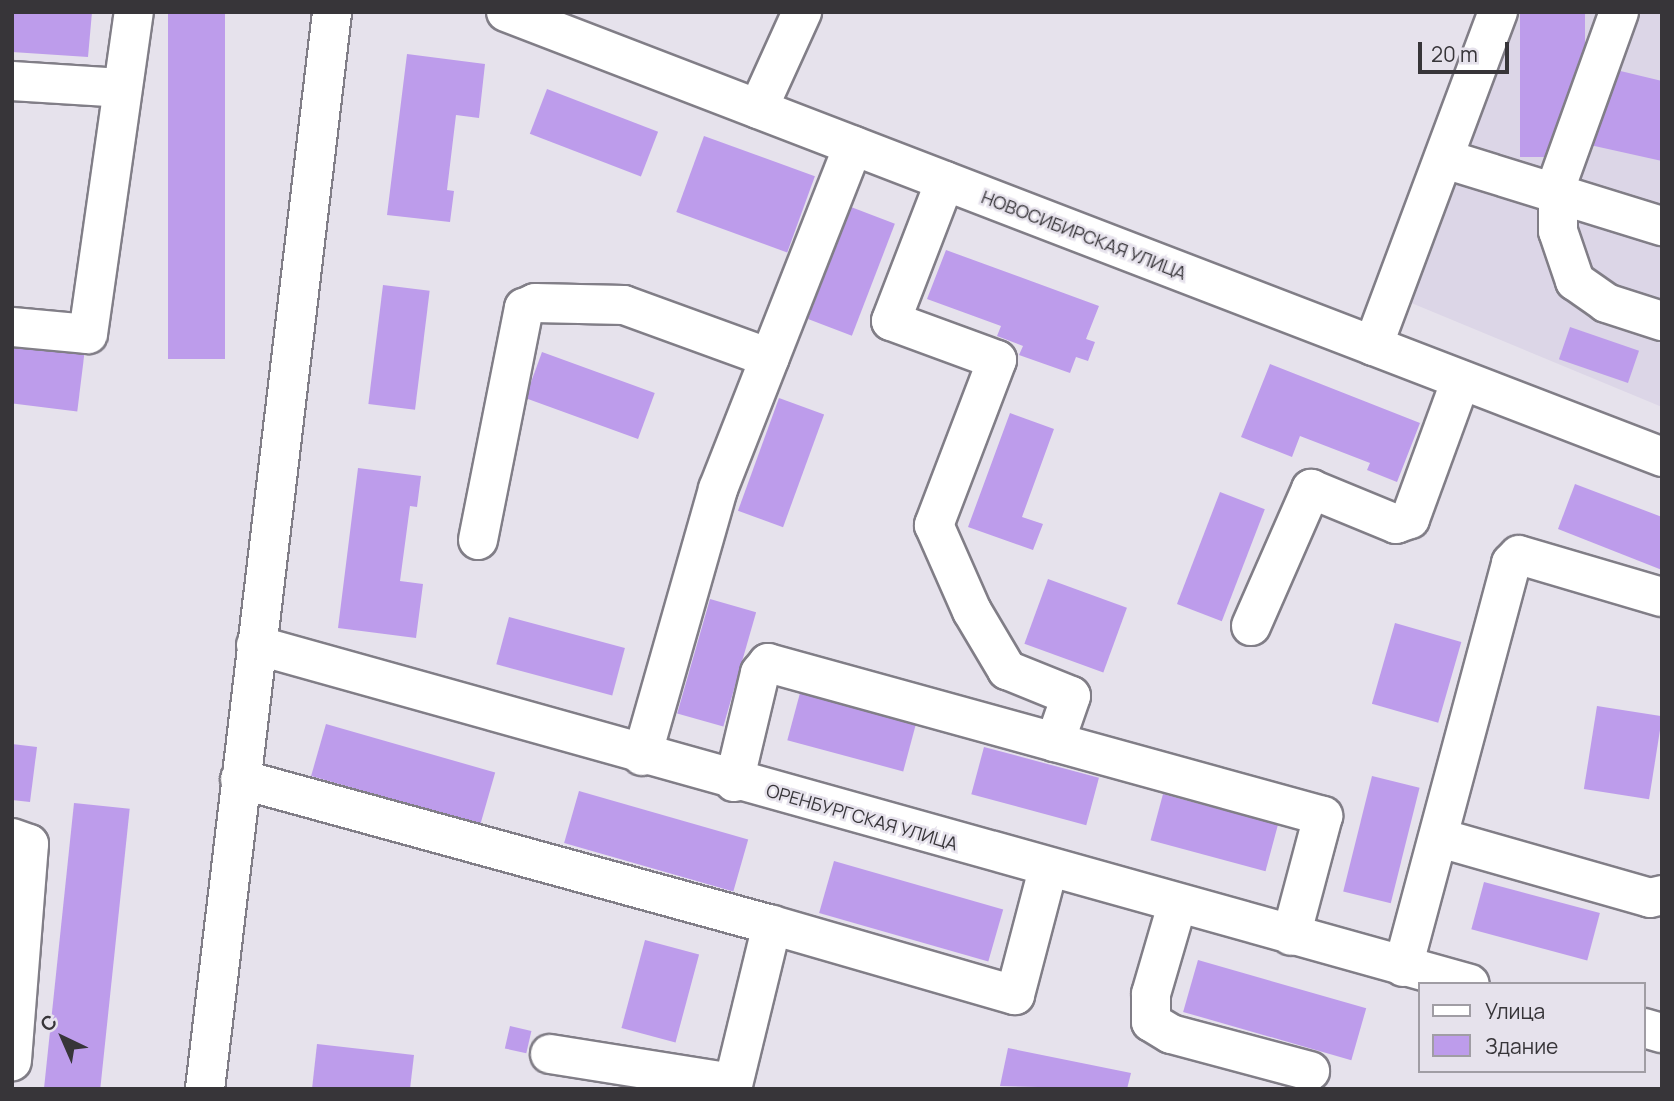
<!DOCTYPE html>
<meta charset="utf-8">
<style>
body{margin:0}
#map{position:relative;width:1674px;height:1101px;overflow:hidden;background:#e6e2ec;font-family:Manrope,sans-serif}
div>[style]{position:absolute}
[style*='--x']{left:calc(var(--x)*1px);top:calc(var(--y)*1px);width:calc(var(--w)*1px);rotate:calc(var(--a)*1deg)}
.built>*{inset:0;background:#dcd6e7}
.building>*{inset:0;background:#bd9ceb;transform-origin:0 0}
.roads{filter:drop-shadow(2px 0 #817e87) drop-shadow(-2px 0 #817e87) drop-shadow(0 2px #817e87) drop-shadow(0 -2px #817e87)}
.minor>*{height:38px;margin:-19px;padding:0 19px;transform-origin:19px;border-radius:19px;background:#fff}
span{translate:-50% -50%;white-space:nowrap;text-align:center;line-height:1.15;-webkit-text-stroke:5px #e6e2ec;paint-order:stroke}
.street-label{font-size:18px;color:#373539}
.frame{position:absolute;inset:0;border:14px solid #373539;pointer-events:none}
.legend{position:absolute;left:1418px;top:982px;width:228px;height:91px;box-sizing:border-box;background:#e6e2ec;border:2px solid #a09da4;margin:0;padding:9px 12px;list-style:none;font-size:21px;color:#373539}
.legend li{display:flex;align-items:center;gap:14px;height:35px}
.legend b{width:35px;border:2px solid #a09da4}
.north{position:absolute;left:28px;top:1003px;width:70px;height:70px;-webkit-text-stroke:5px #e6e2ec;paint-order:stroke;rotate:316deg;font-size:19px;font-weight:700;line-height:28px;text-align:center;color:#373539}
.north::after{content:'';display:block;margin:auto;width:24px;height:32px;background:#373539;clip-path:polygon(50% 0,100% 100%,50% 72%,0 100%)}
.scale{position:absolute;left:1418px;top:42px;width:91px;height:32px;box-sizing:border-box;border:4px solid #373539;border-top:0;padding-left:9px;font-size:21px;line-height:24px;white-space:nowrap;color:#373539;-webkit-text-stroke:5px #e6e2ec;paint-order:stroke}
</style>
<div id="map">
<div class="built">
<div style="clip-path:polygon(1487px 12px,1662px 12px,1662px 407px,1380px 290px)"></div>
</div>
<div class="building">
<div style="clip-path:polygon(12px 12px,92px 12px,88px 57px,12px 52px)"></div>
<div style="left:168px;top:12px;width:57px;height:347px"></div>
<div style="left:1520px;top:12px;width:65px;height:145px"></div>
<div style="clip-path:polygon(407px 54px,485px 64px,479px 118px,456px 115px,447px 190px,454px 191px,450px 222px,387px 215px)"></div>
<div style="clip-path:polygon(1608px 68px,1662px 81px,1662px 161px,1590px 145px)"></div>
<div style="left:547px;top:89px;width:119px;height:48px;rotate:21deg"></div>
<div style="left:704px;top:136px;width:118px;height:81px;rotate:20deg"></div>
<div style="left:851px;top:207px;width:47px;height:120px;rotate:21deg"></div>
<div style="clip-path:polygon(946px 250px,1099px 306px,1086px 339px,1095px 342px,1088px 361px,1076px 357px,1070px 373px,1019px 355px,1023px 346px,997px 336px,1001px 326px,927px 299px)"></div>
<div style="left:383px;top:285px;width:47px;height:120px;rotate:7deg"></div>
<div style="left:1570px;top:327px;width:73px;height:34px;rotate:19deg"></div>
<div style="left:12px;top:344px;width:73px;height:59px;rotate:7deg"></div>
<div style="left:542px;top:352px;width:120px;height:49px;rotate:20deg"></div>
<div style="clip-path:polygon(1270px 364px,1420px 423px,1397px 482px,1367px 470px,1370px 463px,1300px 436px,1292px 457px,1241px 437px)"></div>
<div style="left:779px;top:398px;width:48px;height:120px;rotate:20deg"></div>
<div style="clip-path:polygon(1010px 413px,1054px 429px,1022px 517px,1043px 524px,1033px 550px,968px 527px)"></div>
<div style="clip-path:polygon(358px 468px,421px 476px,417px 507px,410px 506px,400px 581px,423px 584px,416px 638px,338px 628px)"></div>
<div style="clip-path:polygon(1575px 484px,1662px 517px,1662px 570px,1558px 529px)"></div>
<div style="left:1220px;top:492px;width:48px;height:120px;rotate:21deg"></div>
<div style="left:1048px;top:579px;width:84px;height:69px;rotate:20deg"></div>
<div style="left:710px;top:599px;width:48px;height:119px;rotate:16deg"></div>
<div style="left:509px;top:617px;width:120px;height:49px;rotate:15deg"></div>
<div style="left:1395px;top:623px;width:69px;height:84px;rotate:16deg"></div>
<div style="left:800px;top:693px;width:120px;height:49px;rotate:15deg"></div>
<div style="left:1597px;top:706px;width:66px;height:84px;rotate:9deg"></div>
<div style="left:326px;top:724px;width:176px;height:54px;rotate:16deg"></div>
<div style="clip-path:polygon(12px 744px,37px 747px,30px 802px,12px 800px)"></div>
<div style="left:984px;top:747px;width:119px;height:49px;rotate:15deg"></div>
<div style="left:1372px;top:776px;width:49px;height:119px;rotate:14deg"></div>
<div style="left:579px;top:791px;width:176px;height:54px;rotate:16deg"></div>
<div style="left:1163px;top:794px;width:119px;height:48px;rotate:15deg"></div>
<div style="left:74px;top:803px;width:56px;height:288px;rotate:6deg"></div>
<div style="left:834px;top:861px;width:176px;height:54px;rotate:16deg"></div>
<div style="left:1484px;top:882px;width:120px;height:49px;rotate:15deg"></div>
<div style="left:645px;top:940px;width:56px;height:91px;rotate:15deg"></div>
<div style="left:1198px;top:960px;width:175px;height:54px;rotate:16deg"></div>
<div style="left:510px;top:1026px;width:22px;height:23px;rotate:13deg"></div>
<div style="clip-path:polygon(317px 1044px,414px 1055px,410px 1089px,312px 1089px)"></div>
<div style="clip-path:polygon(1008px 1048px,1131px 1073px,1127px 1089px,1000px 1086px)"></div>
</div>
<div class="roads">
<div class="minor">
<div style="--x:506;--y:12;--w:1239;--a:21.05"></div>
<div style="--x:1619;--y:12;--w:180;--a:109.8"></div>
<div style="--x:1558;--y:181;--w:50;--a:90"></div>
<div style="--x:1558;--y:231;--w:53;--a:71.2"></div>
<div style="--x:1575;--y:281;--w:38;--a:35"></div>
<div style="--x:1606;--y:303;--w:59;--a:17.8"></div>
<div style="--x:12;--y:81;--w:110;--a:3.6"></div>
<div style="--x:758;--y:109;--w:107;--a:-65.6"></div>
<div style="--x:1445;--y:159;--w:227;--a:17.2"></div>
<div style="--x:945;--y:181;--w:150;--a:111.1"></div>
<div style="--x:891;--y:321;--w:113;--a:20.2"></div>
<div style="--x:997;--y:360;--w:177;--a:110.9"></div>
<div style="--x:934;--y:525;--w:94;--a:66.2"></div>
<div style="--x:972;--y:611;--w:69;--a:59.3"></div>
<div style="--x:1007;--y:670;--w:69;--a:22.1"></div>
<div style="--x:1071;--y:696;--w:49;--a:109.2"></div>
<div style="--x:12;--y:327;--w:76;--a:5.3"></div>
<div style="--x:88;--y:334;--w:325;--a:-81.9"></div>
<div style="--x:1373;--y:346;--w:357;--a:-69.5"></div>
<div style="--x:478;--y:540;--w:237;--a:-78.8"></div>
<div style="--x:524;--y:308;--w:12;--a:-24"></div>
<div style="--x:535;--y:303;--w:89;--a:1.3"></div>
<div style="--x:624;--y:305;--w:155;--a:20"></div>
<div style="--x:1251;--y:626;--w:150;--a:-66.3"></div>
<div style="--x:1311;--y:489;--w:92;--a:22.4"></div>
<div style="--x:1396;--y:524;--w:15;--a:-20"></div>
<div style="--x:1410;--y:519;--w:148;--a:-69.9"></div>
<div style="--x:256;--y:645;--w:1260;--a:15.6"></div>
<div style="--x:642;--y:756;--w:278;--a:-74.1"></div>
<div style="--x:718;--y:489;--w:369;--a:-68.5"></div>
<div style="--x:240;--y:779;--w:552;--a:15.35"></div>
<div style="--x:734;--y:782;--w:112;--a:-76.6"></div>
<div style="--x:760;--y:673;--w:13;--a:-51"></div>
<div style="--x:768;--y:663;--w:576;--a:15.41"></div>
<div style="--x:1323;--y:816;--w:124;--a:104.9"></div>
<div style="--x:12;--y:838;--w:18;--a:19"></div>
<div style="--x:29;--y:844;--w:218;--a:94.5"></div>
<div style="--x:1440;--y:838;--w:218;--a:15.9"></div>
<div style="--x:1650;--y:898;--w:12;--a:-14"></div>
<div style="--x:1177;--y:905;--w:93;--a:106.3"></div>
<div style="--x:1151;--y:994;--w:28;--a:90"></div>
<div style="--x:1151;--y:1022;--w:23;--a:31"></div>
<div style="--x:1171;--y:1034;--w:144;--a:14.9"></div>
<div style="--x:1403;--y:967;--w:418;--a:-75"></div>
<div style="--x:1511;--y:563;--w:11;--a:-45"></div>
<div style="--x:1519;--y:555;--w:149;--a:16.4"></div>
<div style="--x:1644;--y:1028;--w:19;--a:16"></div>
<div style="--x:550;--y:1054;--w:185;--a:9"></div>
<div style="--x:205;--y:1089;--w:1084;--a:-83.27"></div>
<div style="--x:732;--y:1089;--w:169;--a:-76.3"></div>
<div style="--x:772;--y:925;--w:253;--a:16.1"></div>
<div style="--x:1015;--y:995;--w:130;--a:-75.3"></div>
</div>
</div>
<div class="street-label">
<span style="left:1084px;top:235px;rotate:21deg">НОВОСИБИРСКАЯ УЛИЦА</span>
<span style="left:862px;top:817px;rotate:16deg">ОРЕНБУРГСКАЯ УЛИЦА</span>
</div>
<div class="frame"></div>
<ul class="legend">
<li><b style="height:9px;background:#fff"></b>Улица</li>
<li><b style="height:19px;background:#bd9ceb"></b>Здание</li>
</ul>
<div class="north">С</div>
<div class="scale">20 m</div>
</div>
